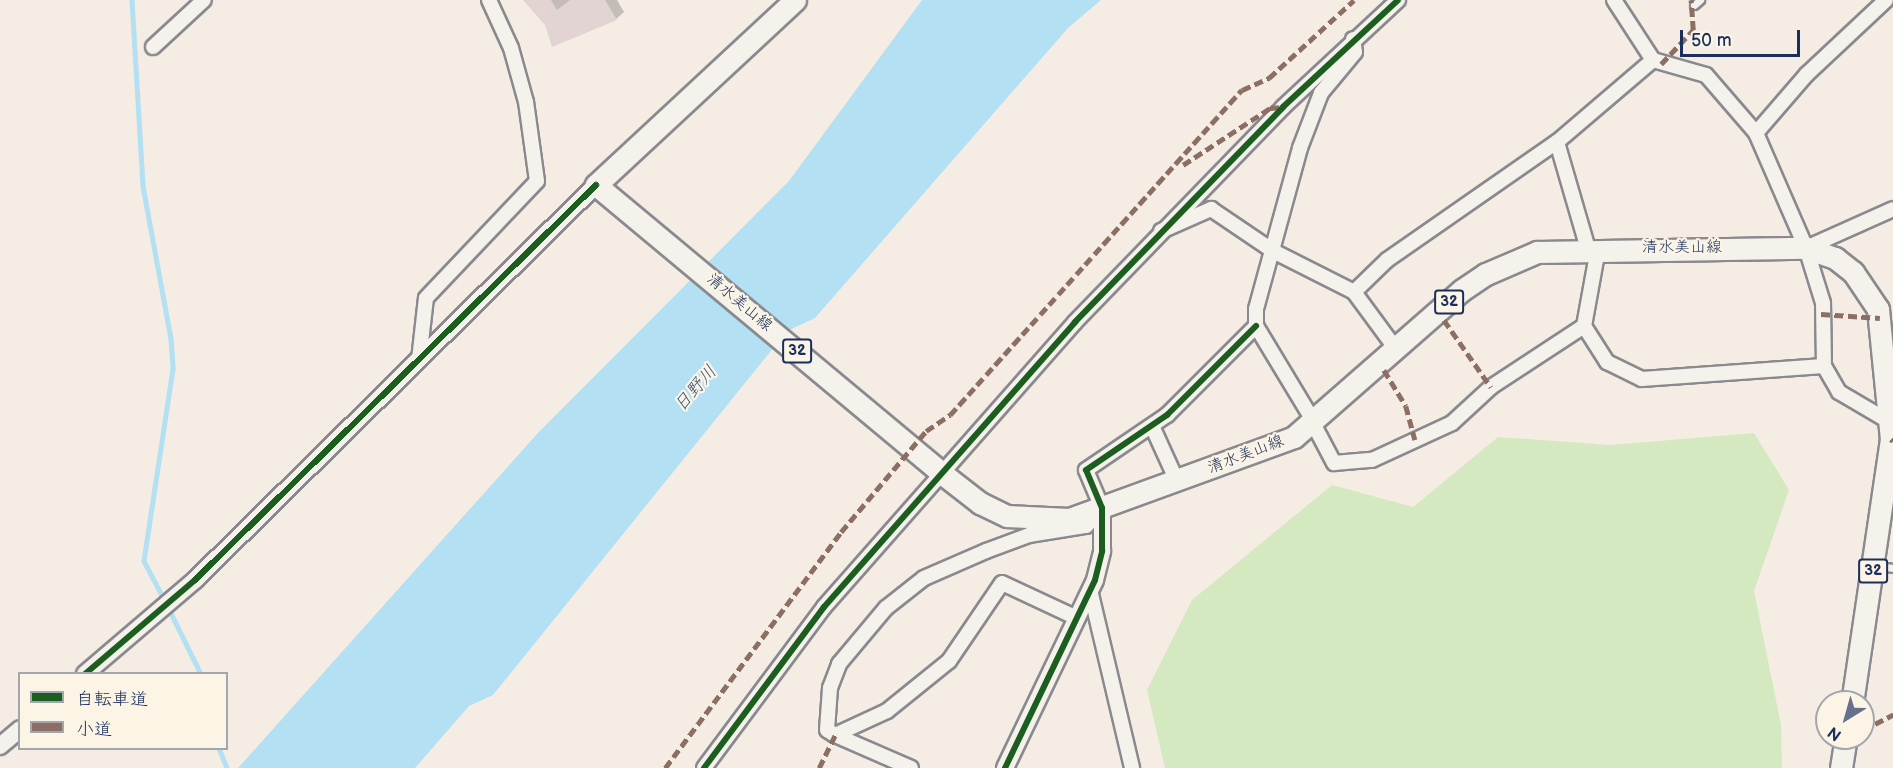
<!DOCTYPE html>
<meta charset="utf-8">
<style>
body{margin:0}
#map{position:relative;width:1893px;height:768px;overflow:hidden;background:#f5ece4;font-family:"Balsamiq Sans","Klee One",sans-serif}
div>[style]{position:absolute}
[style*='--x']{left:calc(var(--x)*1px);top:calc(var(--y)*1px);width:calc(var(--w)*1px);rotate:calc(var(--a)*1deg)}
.green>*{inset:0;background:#d5e9c0}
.water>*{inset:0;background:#b3e0f3}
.shadow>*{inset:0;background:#0003}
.stream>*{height:4.5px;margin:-2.25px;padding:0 2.25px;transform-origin:2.25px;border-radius:2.25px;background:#b3e0f3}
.building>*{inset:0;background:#e1d4d2}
.roads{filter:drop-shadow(2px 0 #89898e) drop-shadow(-2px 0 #89898e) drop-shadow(0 2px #89898e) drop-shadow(0 -2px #89898e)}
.service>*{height:7px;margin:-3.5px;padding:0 3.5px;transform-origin:3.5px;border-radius:3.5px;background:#f5f1eb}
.minor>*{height:14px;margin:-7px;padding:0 7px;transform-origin:7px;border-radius:7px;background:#f5f1eb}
.tertiary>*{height:16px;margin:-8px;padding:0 8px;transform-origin:8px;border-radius:8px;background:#f5f1eb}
.primary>*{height:21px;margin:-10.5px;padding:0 10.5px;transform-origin:10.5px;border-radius:10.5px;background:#f5f1eb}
.quiet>*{height:4.5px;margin-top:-2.25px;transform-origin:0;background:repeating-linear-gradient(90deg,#8d6e63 0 9px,transparent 0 13.5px)}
.cycleway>*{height:6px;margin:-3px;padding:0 3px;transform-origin:3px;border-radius:3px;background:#1b5e20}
span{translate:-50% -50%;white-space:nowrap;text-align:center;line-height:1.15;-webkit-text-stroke:4.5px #fcf5e5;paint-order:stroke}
.shield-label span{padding:2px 4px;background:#fcf5e5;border:2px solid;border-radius:4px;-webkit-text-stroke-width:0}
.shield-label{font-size:15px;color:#1b2f5e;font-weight:700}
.street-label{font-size:16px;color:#1b2f5e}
.water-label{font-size:18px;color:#34517d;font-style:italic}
.legend{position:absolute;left:18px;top:672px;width:210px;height:78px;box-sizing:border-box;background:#fcf5e5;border:2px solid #a2a6af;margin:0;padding:8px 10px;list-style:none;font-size:18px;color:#1b2f5e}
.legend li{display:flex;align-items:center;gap:12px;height:30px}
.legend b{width:30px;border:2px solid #a2a6af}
.north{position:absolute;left:1815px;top:690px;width:60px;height:60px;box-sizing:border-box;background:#fcf5e5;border:2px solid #a2a6af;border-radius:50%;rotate:217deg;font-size:16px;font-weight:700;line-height:24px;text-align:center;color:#1b2f5e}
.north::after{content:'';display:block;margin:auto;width:21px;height:27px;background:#67718d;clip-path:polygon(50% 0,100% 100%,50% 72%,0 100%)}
.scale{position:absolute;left:1680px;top:30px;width:120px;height:27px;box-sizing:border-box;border:3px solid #1b2f5e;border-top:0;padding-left:8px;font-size:18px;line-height:21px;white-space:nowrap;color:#1b2f5e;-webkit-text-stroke:4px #fcf5e5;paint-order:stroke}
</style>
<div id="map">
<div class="green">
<div style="clip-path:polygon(1754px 433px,1789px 490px,1754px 591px,1781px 725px,1782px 768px,1165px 768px,1147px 690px,1192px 600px,1332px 485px,1413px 507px,1498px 437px,1610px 445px)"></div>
</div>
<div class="water">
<div style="clip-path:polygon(922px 0,1101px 0,1068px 28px,815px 318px,787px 331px,493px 695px,469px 706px,415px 768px,238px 768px,537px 434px,789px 181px)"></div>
</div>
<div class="shadow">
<div style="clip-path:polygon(531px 0,617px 0,624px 12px,616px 19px,546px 25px)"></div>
</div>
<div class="stream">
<div style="--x:132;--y:0;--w:186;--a:86.6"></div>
<div style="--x:143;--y:186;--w:155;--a:79.6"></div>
<div style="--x:171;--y:338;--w:31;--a:86"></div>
<div style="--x:173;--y:369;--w:194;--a:98.6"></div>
<div style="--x:144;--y:561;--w:45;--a:62.3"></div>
<div style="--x:169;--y:609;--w:72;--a:63.8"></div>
<div style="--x:219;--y:748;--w:22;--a:68"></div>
</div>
<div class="building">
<div style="clip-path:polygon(523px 0,551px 0,557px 10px,570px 0,605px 0,617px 20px,552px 47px,545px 25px)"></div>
</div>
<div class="roads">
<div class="service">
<div style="--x:1694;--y:5;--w:8;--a:-40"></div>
<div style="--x:1875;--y:566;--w:18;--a:6"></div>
</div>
<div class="minor">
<div style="--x:1614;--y:0;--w:72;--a:57"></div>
<div style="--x:1653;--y:60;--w:55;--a:15.8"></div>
<div style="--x:1706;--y:75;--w:77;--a:49.2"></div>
<div style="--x:1756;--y:133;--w:125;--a:66.5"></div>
<div style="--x:1806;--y:248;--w:58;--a:72.8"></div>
<div style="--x:1823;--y:303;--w:63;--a:89.1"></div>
<div style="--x:1824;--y:366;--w:30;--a:60"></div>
<div style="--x:1839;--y:392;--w:59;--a:30.5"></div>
<div style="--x:153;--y:47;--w:69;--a:-42.7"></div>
<div style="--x:1756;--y:133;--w:78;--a:-49.2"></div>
<div style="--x:1807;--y:74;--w:108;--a:-43.1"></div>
<div style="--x:1161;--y:231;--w:55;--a:-23.7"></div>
<div style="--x:1211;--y:209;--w:75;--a:34.1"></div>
<div style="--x:1273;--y:251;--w:91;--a:26.8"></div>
<div style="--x:1354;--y:292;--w:46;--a:-44.1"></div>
<div style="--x:1387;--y:260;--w:207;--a:-34.8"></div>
<div style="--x:1806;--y:248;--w:95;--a:-24.1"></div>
<div style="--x:1588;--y:249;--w:111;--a:-106.2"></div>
<div style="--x:1557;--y:142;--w:126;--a:-40.5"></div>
<div style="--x:1598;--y:249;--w:78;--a:100.3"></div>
<div style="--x:1584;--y:326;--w:43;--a:57.4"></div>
<div style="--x:1607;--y:362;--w:39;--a:26"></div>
<div style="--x:1642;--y:379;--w:182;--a:-4.1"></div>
<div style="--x:1354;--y:292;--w:71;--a:53.6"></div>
<div style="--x:419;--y:360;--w:62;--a:-83.6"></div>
<div style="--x:426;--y:298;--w:161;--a:-46.5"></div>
<div style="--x:537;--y:181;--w:80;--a:-97.9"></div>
<div style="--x:526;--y:102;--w:56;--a:-105.5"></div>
<div style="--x:511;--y:48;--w:53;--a:-114.6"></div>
<div style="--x:1314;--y:422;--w:112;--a:-121.1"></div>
<div style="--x:1256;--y:326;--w:17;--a:-90"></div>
<div style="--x:1256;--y:309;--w:167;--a:-74.7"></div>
<div style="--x:1300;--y:148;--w:59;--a:-69.1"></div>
<div style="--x:1321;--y:93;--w:53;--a:-50.3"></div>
<div style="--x:1355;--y:52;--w:13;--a:-99"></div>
<div style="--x:1152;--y:426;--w:60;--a:65.6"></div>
<div style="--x:1315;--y:427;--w:41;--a:62.2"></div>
<div style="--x:1334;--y:463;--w:38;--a:-5"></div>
<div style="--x:1372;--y:460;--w:88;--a:-24.8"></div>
<div style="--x:1452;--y:423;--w:53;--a:-42.7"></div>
<div style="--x:1491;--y:387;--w:111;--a:-33.3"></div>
<div style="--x:1090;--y:590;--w:183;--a:76.7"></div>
<div style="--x:835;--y:735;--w:9;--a:-148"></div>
<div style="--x:827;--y:730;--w:42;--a:-85.9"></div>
<div style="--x:830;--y:688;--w:26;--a:-69"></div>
<div style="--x:839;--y:664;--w:73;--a:-50"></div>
<div style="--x:886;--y:608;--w:48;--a:-38.3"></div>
<div style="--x:924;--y:578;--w:68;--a:-23.5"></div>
<div style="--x:986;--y:551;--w:46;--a:-20.4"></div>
<div style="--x:1029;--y:535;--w:58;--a:-9"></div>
<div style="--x:1086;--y:526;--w:24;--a:-48"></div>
<div style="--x:1102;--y:508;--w:41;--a:-112.8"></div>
<div style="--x:1086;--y:470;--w:98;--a:-34.2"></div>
<div style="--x:1167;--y:415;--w:126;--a:-45"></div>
<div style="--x:704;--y:768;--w:201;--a:-53.3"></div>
<div style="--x:824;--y:607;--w:380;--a:-48.6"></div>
<div style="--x:1075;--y:322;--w:299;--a:-45.9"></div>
<div style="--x:1283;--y:107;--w:157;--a:-42.9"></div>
<div style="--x:911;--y:768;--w:83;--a:-156.5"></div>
<div style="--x:835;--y:735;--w:57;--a:-24.8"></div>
<div style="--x:887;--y:711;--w:80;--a:-38.9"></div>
<div style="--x:949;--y:661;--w:94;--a:-55.8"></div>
<div style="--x:1002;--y:583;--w:83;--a:25"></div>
</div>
<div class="tertiary">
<div style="--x:85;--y:674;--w:145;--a:-40.5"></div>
<div style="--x:195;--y:580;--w:563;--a:-44.57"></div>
<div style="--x:0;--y:746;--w:26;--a:-40"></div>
<div style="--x:1005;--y:768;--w:208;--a:-64.4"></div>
<div style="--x:1095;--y:580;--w:30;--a:-76"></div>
<div style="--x:1102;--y:551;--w:43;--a:-90"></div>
</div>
<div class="primary">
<div style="--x:795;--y:0;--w:272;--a:137.1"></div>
<div style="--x:596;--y:185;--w:453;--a:39.8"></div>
<div style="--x:944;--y:475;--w:46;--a:37.9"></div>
<div style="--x:980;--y:503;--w:30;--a:26"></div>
<div style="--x:1007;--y:516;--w:62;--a:2.8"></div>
<div style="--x:1069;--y:519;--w:239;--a:-20"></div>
<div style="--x:1294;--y:437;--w:223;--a:-41.2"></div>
<div style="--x:1462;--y:290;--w:29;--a:-34"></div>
<div style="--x:1486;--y:274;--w:56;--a:-23.3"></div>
<div style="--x:1537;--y:252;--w:269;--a:-0.9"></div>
<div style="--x:1806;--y:248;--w:31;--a:19"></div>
<div style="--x:1835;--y:258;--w:23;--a:38"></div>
<div style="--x:1853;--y:272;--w:45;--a:56"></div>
<div style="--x:1878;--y:309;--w:131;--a:84.3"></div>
<div style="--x:1891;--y:439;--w:266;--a:98.4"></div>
<div style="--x:1841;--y:768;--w:30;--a:-81"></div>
</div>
</div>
<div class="quiet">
<div style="--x:1661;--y:64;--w:47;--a:-46.7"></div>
<div style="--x:1693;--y:30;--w:30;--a:-94"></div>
<div style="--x:1183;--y:165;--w:104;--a:-33.2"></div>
<div style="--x:1270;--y:108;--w:13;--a:-4"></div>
<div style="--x:1821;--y:314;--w:59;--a:3.9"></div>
<div style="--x:1444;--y:320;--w:82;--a:55"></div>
<div style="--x:1384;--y:370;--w:42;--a:58.6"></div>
<div style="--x:1406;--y:406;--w:35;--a:75"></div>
<div style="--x:1891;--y:439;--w:3;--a:45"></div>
<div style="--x:1863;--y:730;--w:34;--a:-27"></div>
<div style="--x:1846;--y:739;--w:2;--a:-27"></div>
<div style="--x:665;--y:768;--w:294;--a:-53.3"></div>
<div style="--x:841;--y:532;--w:132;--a:-49.9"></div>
<div style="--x:926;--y:431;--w:29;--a:-34"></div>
<div style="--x:950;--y:415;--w:437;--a:-48.1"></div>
<div style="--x:1242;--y:90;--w:30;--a:-24"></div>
<div style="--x:1269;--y:78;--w:115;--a:-42.5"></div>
<div style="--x:819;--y:768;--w:37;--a:-64"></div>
</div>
<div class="cycleway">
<div style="--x:85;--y:674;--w:145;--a:-40.5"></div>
<div style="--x:195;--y:580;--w:563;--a:-44.57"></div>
<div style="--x:704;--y:768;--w:201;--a:-53.3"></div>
<div style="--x:824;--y:607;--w:380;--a:-48.6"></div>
<div style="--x:1075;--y:322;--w:299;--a:-45.9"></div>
<div style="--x:1283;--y:107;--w:157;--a:-42.9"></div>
<div style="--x:1005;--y:768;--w:208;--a:-64.4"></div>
<div style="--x:1095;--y:580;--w:30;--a:-76"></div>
<div style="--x:1102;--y:551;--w:43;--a:-90"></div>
<div style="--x:1102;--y:508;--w:41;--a:-112.8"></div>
<div style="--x:1086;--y:470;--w:98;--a:-34.2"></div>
<div style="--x:1167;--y:415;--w:126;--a:-45"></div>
</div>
<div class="shield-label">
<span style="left:1449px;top:302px">32</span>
<span style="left:797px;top:351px">32</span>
<span style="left:1873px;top:571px">32</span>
</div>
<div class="street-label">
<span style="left:1682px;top:248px">清水美山線</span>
<span style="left:739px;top:303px;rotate:40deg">清水美山線</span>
<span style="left:1246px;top:455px;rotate:-21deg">清水美山線</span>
</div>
<div class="water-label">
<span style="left:696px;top:389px;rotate:-49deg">日野川</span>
</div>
<ul class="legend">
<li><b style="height:8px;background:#1b5e20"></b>自転車道</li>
<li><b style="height:8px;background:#8d6e63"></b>小道</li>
</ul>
<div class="north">N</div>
<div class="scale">50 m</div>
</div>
